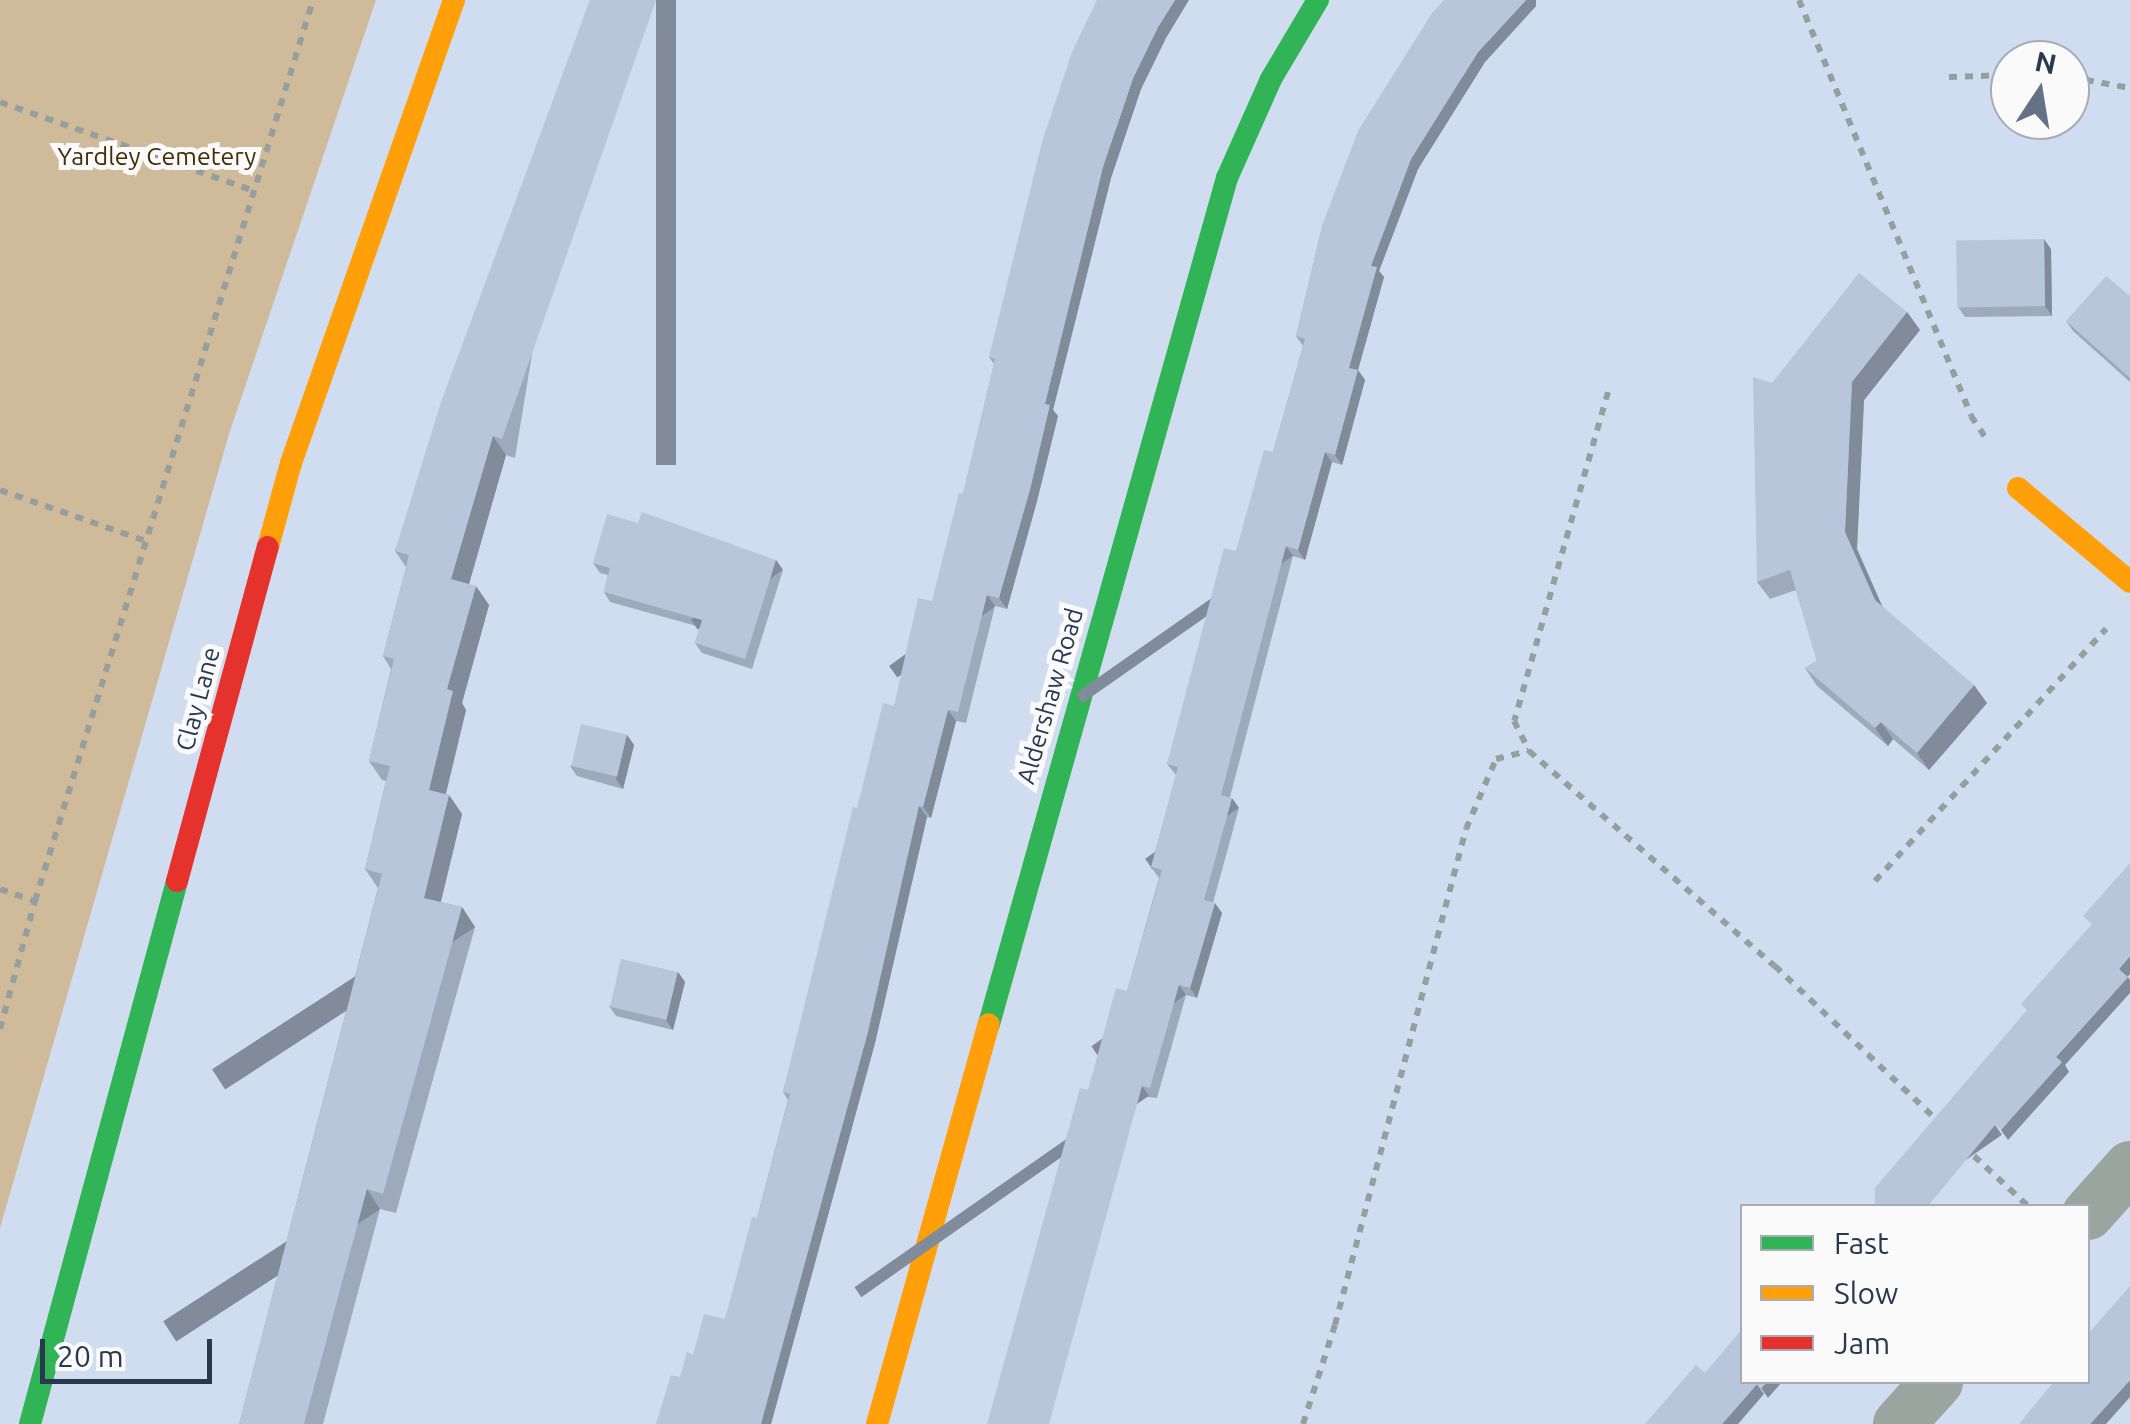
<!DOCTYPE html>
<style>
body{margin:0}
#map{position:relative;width:2130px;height:1424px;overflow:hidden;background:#d0ddf0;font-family:Ubuntu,sans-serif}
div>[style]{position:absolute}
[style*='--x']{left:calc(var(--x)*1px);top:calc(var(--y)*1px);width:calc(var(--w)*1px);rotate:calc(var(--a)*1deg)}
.green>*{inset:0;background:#cfba99}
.path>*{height:6px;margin-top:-3px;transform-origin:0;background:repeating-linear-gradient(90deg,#95a09e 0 8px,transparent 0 16px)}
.street>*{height:52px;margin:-26px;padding:0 26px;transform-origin:26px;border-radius:26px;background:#99a59e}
.fast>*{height:22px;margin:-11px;padding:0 11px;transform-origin:11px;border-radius:11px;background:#30b455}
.slow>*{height:22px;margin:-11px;padding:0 11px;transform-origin:11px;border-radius:11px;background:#ff9f0a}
.jam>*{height:22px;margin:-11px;padding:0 11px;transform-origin:11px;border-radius:11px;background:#e5322d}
.wall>*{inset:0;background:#9eaabc}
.shaded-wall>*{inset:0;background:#818b99;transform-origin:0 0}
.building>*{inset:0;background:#b8c6db;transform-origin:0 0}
span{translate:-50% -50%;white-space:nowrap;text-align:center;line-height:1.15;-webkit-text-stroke:10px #fafafa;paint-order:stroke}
.park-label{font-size:25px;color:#432d05}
.street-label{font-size:25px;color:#28384e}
.legend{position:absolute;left:1740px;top:1204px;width:350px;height:180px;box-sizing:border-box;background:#fafafa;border:2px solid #a6acb5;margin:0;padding:12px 18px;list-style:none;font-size:30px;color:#28384e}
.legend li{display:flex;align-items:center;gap:20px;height:50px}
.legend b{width:50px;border:2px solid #a6acb5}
.north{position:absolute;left:1990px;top:40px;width:100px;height:100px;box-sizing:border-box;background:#fafafa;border:2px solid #a6acb5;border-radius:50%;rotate:12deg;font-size:28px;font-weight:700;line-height:40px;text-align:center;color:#28384e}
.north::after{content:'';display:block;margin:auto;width:35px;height:45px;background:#637287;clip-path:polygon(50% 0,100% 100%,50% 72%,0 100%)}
.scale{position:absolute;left:40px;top:1339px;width:172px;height:45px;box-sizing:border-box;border:5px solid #28384e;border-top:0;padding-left:12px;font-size:30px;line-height:35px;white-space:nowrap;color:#28384e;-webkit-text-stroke:8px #fafafa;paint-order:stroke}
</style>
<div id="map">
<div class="green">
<div style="clip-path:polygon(0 0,376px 0,229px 434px,0 1228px)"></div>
</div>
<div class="path">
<div style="--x:1799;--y:0;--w:450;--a:67.5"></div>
<div style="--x:1971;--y:416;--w:30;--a:56"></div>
<div style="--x:1949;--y:77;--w:61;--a:-1.9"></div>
<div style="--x:2070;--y:77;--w:61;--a:10.4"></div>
<div style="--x:0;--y:102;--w:269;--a:19.3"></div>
<div style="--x:1608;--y:392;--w:342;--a:105.9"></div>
<div style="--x:1514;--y:721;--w:34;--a:63"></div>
<div style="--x:1529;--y:751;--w:327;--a:41.2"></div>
<div style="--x:1775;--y:966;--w:228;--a:43.6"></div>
<div style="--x:0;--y:490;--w:155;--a:19.3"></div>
<div style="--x:1875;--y:881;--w:342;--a:-47.5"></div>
<div style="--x:0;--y:889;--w:37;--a:19"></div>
<div style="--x:0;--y:1029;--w:133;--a:-74.7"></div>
<div style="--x:35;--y:901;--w:943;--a:-72.85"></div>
<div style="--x:1974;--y:1156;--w:74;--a:42.8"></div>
<div style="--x:1303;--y:1424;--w:104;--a:-72.1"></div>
<div style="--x:1335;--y:1325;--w:513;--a:-75.21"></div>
<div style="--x:1466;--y:829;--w:76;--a:-66.8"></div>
<div style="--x:1496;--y:759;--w:34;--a:-14"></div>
</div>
<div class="street">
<div style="--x:2088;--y:1214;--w:63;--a:-48.2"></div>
<div style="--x:1899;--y:1424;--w:57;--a:-47.9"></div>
</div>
<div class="fast">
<div style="--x:989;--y:1024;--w:879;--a:-74.29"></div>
<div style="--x:1227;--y:178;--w:108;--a:-66"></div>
<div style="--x:1271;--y:79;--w:92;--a:-59.3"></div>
<div style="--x:30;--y:1424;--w:563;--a:-74.85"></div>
</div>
<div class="slow">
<div style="--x:2018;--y:488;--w:146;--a:40"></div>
<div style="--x:268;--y:547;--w:87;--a:-74.7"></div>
<div style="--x:291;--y:463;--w:491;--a:-70.6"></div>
<div style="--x:877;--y:1424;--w:415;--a:-74.4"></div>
</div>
<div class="jam">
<div style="--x:177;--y:881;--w:346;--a:-74.8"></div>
</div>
<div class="wall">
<div style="clip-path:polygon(590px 0,515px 458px,506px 455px,469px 584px,489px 605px,462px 703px,466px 710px,446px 794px,449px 795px,462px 814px,441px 902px,462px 907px,475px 927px,396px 1213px,380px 1209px,323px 1424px,239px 1424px,378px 888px,365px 869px,386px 781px,382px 780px,369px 761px,391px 669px,383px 656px,406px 567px,395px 551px)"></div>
<div style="clip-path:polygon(1536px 0,1536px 6px,1485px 62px,1418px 169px,1379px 271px,1384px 277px,1358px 370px,1365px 380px,1342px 465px,1332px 462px,1305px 560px,1293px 556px,1230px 797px,1239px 808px,1213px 903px,1222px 913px,1197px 998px,1186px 995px,1157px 1098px,1088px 1090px,1127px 991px,1159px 878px,1151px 867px,1176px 775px,1167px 764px,1236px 551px,1273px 452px,1303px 346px,1296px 336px,1323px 223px)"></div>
<div style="clip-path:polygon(1166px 38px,1141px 89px,1111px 178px,1053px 410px,1058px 416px,1037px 501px,1007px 609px,995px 606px,966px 723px,956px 721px,931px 818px,927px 817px,875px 1043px,771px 1424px,656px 1424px,680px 1377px,693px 1355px,725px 1319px,757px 1218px,788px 1100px,783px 1092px,857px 808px,932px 601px,963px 494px,994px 364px,989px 357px)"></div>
<div style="clip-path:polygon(2051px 249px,2052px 316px,1965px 317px,1958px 307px)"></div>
<div style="clip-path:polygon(2130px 296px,2130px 382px,2073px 331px,2066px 321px)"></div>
<div style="clip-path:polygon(1907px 312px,1920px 330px,1864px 400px,1857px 549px,1882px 606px,1987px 703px,1929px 770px,1893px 739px,1888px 746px,1817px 686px,1805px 668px,1817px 661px,1796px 590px,1770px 599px,1757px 582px,1772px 383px)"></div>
<div style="clip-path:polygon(776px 560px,783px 570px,752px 669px,702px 653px,695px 643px,700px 627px,610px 602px,604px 592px,608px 575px,600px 573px,593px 563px)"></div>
<div style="clip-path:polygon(627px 735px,634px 745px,623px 789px,577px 776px,570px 766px)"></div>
<div style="clip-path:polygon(678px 972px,685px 982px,673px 1030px,616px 1016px,609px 1006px)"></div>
</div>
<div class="shaded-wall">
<div style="left:656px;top:0;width:20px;height:465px"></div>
<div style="clip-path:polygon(1175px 0,1189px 0,1166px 38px,1141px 89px,1111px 178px,1053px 410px,1058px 416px,1037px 501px,1007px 609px,999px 598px,1045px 404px,1103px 167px,1133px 78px,1158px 27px)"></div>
<div style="clip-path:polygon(1526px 0,1536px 0,1536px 6px,1485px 62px,1418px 169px,1379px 271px,1384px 277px,1358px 370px,1365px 380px,1342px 465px,1335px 455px,1349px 368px,1371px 266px,1411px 159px,1478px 52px)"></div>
<div style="clip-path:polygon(2044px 239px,2051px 249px,2052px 316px,2045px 306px)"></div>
<div style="clip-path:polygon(1907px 312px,1920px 330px,1864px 400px,1857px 549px,1887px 617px,1875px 600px,1845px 532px,1852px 382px)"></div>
<div style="clip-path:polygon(493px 436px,506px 455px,465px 598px,451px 579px)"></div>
<div style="clip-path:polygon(1325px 452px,1332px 462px,1305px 560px,1298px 550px)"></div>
<div style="left:1286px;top:546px;width:12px;height:257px;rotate:55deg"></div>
<div style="left:776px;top:560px;width:12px;height:104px;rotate:55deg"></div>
<div style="clip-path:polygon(476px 586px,489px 605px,462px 703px,466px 710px,442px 809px,429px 790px,447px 689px)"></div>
<div style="left:987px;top:595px;width:14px;height:121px;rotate:54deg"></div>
<div style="clip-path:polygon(1974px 685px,1987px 703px,1929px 770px,1917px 753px)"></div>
<div style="clip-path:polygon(948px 710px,956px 721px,931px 818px,923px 807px)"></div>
<div style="clip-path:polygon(1881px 722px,1893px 739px,1888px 746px,1875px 728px)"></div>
<div style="clip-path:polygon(627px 735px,634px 745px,623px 789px,616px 779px)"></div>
<div style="clip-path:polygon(449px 795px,462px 814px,437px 917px,424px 898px)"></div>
<div style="left:1232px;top:798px;width:12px;height:106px;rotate:55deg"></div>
<div style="clip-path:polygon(919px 806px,927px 817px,875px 1043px,771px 1424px,761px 1424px)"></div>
<div style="clip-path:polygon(1215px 903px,1222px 913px,1197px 998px,1190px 988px)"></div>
<div style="left:462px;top:907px;width:24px;height:298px;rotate:57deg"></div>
<div style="clip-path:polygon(2130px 956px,2130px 974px,2126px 979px,2119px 969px)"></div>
<div style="clip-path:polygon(678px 972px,685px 982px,673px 1030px,666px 1020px)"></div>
<div style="clip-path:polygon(2128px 977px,2130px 980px,2130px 993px,2065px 1065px,2069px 1072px,2008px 1140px,2001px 1130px,2056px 1057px)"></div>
<div style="left:1179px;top:985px;width:12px;height:107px;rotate:55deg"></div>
<div style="left:1142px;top:1086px;width:12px;height:351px;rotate:55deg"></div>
<div style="left:1995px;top:1125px;width:12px;height:105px;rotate:55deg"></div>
<div style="left:367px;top:1189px;width:24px;height:243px;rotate:57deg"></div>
<div style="clip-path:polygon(2130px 1380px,2130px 1397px,2106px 1424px,2090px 1424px)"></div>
<div style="clip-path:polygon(1767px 1382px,1782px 1382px,1768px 1398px,1761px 1388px)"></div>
<div style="clip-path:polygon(1757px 1384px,1764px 1394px,1738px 1424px,1722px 1424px)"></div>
</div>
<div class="building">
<div style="clip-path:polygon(590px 0,656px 0,502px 439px,493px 436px,451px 579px,476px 586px,447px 689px,453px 691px,429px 790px,449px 795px,424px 898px,462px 907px,383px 1194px,367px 1189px,304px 1424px,239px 1424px,382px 874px,365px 869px,390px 766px,369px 761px,394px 659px,383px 656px,409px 555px,395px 551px,441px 402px)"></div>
<div style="clip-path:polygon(1097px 0,1175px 0,1158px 27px,1133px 78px,1103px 167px,1045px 404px,1050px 405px,1030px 490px,999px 598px,987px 595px,958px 712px,948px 710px,923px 807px,919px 806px,868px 1032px,761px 1424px,656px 1424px,671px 1375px,680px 1377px,687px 1352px,693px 1355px,704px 1314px,725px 1319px,752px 1217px,757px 1218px,790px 1094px,783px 1092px,853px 807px,857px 808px,883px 703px,894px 706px,918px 598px,932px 601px,959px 493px,963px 494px,995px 359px,989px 357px,1042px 142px,1072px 52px)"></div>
<div style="clip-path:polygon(1444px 0,1526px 0,1478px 52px,1411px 159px,1371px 266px,1377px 267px,1349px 368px,1358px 370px,1335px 455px,1325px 452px,1298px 550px,1286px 546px,1221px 795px,1232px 798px,1204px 900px,1215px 903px,1190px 988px,1179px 985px,1150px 1088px,1142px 1086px,1049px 1424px,987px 1424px,1080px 1088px,1088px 1090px,1116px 988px,1127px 991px,1162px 870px,1151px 867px,1178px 767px,1167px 764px,1224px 548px,1236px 551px,1264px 450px,1273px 452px,1305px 339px,1296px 336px,1323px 223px,1358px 131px,1432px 13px)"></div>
<div style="left:2044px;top:239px;width:67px;height:88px;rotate:89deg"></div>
<div style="clip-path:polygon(1859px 273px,1907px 312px,1852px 382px,1845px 532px,1875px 600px,1974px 685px,1917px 753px,1881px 722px,1875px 728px,1805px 668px,1817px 661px,1790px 570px,1757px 582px,1753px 377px,1772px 383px)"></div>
<div style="clip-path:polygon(2106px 276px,2130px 296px,2130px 378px,2066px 321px)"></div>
<div style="clip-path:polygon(642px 512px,776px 560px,745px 659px,695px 643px,702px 620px,604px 592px,610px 568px,593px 563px,607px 514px,638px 523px)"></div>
<div style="left:581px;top:724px;width:47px;height:43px;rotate:13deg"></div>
<div style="clip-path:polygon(2130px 863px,2130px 956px,2119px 969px,2128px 977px,2056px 1057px,2062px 1062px,2001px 1130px,1995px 1125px,1928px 1206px,1875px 1206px,1875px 1188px,2027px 1010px,2021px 1004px,2092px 924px,2083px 916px)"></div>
<div style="left:621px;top:959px;width:58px;height:49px;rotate:13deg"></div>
<div style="clip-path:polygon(2130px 1286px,2130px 1380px,2090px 1424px,2019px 1424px,2052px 1384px,2049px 1382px,2088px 1382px,2088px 1334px)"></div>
<div style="clip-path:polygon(1742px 1329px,1742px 1382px,1767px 1382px,1761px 1388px,1757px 1384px,1722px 1424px,1645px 1424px,1696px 1365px,1705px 1373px)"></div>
</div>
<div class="park-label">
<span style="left:157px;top:156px">Yardley Cemetery</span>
</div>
<div class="street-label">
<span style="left:1050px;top:696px;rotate:-74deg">Aldershaw Road</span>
<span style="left:198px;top:699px;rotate:-75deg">Clay Lane</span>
</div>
<ul class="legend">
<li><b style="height:12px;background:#30b455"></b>Fast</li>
<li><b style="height:12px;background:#ff9f0a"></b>Slow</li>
<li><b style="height:12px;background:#e5322d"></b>Jam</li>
</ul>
<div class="north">N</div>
<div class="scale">20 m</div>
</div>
